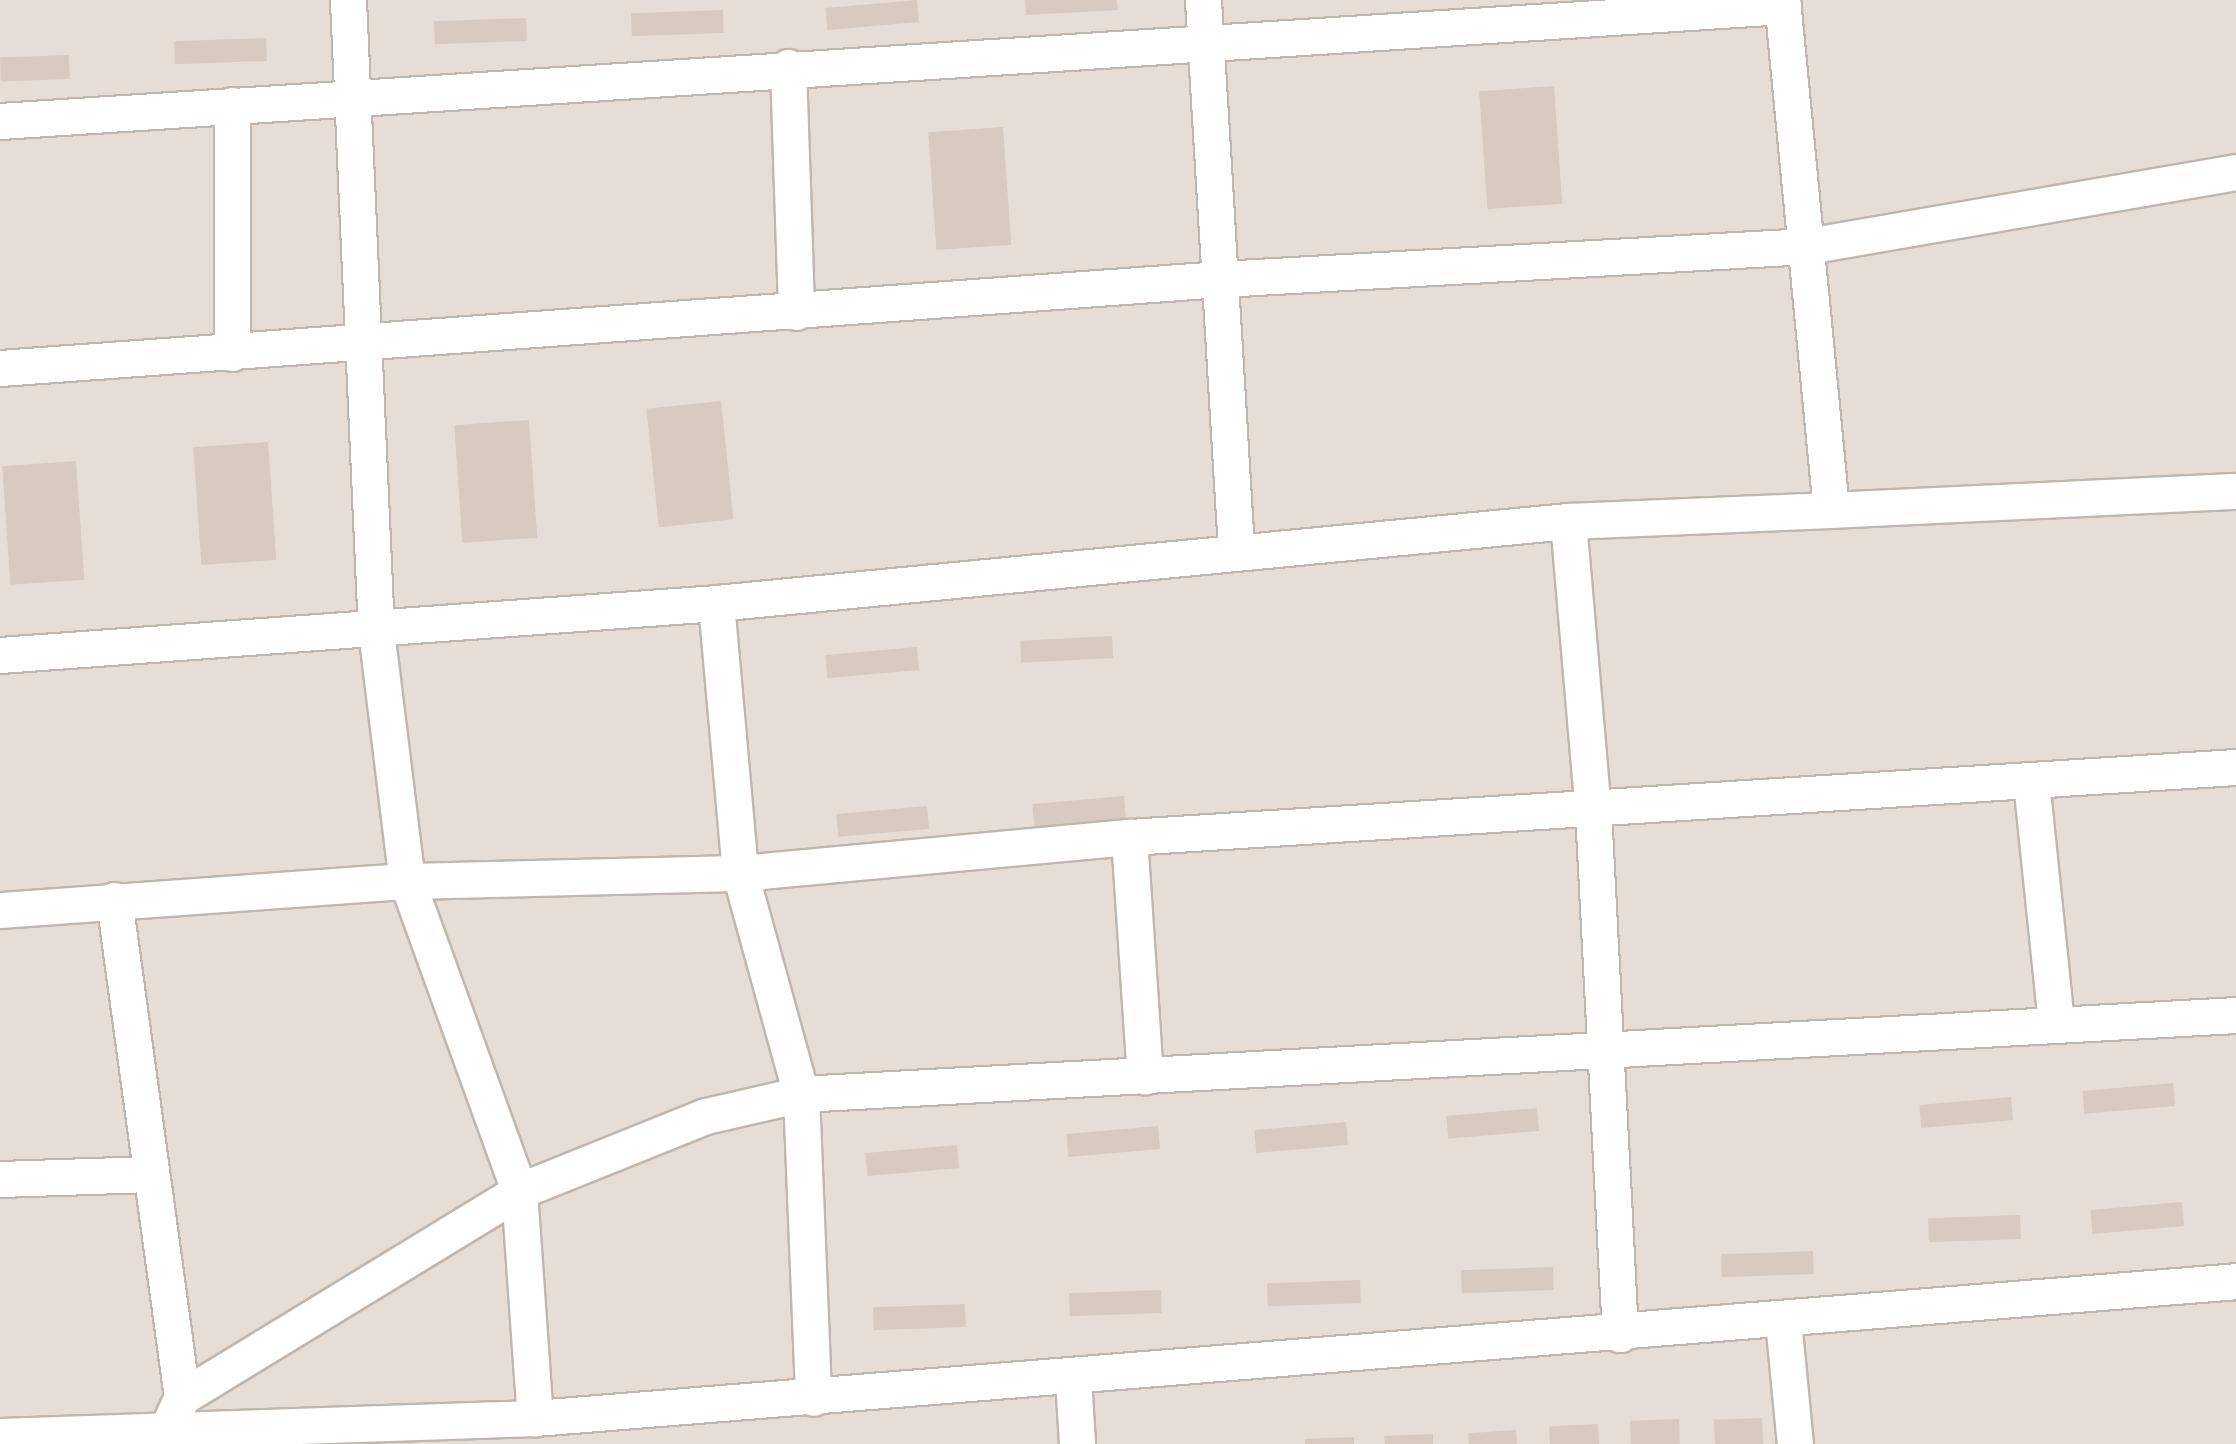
<!DOCTYPE html>
<style>
body{margin:0}
#map{position:relative;width:2236px;height:1444px;overflow:hidden;background:#f3ede7;font-family:"Work Sans",sans-serif}
div>[style]{position:absolute}
[style*='--x']{left:calc(var(--x)*1px);top:calc(var(--y)*1px);width:calc(var(--w)*1px);rotate:calc(var(--a)*1deg)}
.residential>*{inset:0;background:#e6ded6;transform-origin:0 0}
.building>*{inset:0;background:#d6cac1;transform-origin:0 0}
.roads{filter:drop-shadow(2px 0 #c0b6ae) drop-shadow(-2px 0 #c0b6ae) drop-shadow(0 2px #c0b6ae) drop-shadow(0 -2px #c0b6ae)}
.street>*{height:35px;margin:-17.5px;padding:0 17.5px;transform-origin:17.5px;border-radius:17.5px;background:#fff}
span{translate:-50% -50%;white-space:nowrap;text-align:center;line-height:1.15;-webkit-text-stroke:8px #fff;paint-order:stroke}
</style>
<div id="map">
<div class="residential">
<div style="left:0;top:0;width:2236px;height:1444px"></div>
</div>
<div class="building">
<div style="left:917px;top:0;width:22px;height:92px;rotate:85deg"></div>
<div style="clip-path:polygon(1025px 0,1117px 0,1118px 10px,1026px 15px)"></div>
<div style="left:723px;top:10px;width:23px;height:92px;rotate:88deg"></div>
<div style="left:526px;top:18px;width:23px;height:92px;rotate:88deg"></div>
<div style="left:266px;top:38px;width:23px;height:92px;rotate:88deg"></div>
<div style="left:69px;top:55px;width:24px;height:69px;rotate:88deg"></div>
<div style="left:1554px;top:86px;width:118px;height:75px;rotate:86deg"></div>
<div style="left:1003px;top:127px;width:118px;height:75px;rotate:86deg"></div>
<div style="left:721px;top:401px;width:119px;height:75px;rotate:84deg"></div>
<div style="left:529px;top:420px;width:118px;height:75px;rotate:86deg"></div>
<div style="left:268px;top:442px;width:118px;height:75px;rotate:86deg"></div>
<div style="left:76px;top:461px;width:119px;height:74px;rotate:86deg"></div>
<div style="left:1112px;top:636px;width:22px;height:92px;rotate:87deg"></div>
<div style="left:917px;top:647px;width:23px;height:92px;rotate:85deg"></div>
<div style="left:1124px;top:796px;width:24px;height:92px;rotate:85deg"></div>
<div style="left:927px;top:806px;width:23px;height:91px;rotate:85deg"></div>
<div style="left:2173px;top:1083px;width:23px;height:91px;rotate:85deg"></div>
<div style="left:2011px;top:1097px;width:23px;height:92px;rotate:85deg"></div>
<div style="left:1537px;top:1108px;width:23px;height:91px;rotate:85deg"></div>
<div style="left:1346px;top:1122px;width:23px;height:92px;rotate:85deg"></div>
<div style="left:1158px;top:1126px;width:23px;height:92px;rotate:85deg"></div>
<div style="left:957px;top:1145px;width:23px;height:92px;rotate:85deg"></div>
<div style="left:2182px;top:1202px;width:24px;height:92px;rotate:85deg"></div>
<div style="left:2020px;top:1215px;width:24px;height:92px;rotate:88deg"></div>
<div style="left:1813px;top:1251px;width:23px;height:92px;rotate:88deg"></div>
<div style="left:1553px;top:1267px;width:23px;height:92px;rotate:88deg"></div>
<div style="left:1360px;top:1280px;width:23px;height:93px;rotate:88deg"></div>
<div style="left:1161px;top:1290px;width:23px;height:92px;rotate:88deg"></div>
<div style="left:965px;top:1304px;width:23px;height:92px;rotate:88deg"></div>
<div style="left:1762px;top:1418px;width:26px;height:48px;rotate:88deg"></div>
<div style="left:1679px;top:1419px;width:25px;height:49px;rotate:88deg"></div>
<div style="left:1598px;top:1424px;width:20px;height:49px;rotate:87deg"></div>
<div style="left:1516px;top:1430px;width:14px;height:48px;rotate:86deg"></div>
<div style="clip-path:polygon(1433px 1434px,1433px 1444px,1385px 1444px,1384px 1436px)"></div>
<div style="clip-path:polygon(1354px 1437px,1354px 1444px,1305px 1444px,1305px 1439px)"></div>
</div>
<div class="roads">
<div class="street">
<div style="--x:348;--y:0;--w:631;--a:87.46"></div>
<div style="--x:376;--y:630;--w:253;--a:83"></div>
<div style="--x:407;--y:881;--w:330;--a:70.1"></div>
<div style="--x:519;--y:1191;--w:228;--a:86"></div>
<div style="--x:1203;--y:0;--w:550;--a:86.56"></div>
<div style="--x:1782;--y:0;--w:512;--a:84.51"></div>
<div style="--x:1831;--y:510;--w:405;--a:-2.7"></div>
<div style="--x:788;--y:67;--w:245;--a:88.1"></div>
<div style="--x:232;--y:105;--w:248;--a:90"></div>
<div style="--x:0;--y:121;--w:1787;--a:-3.69"></div>
<div style="--x:0;--y:368;--w:1224;--a:-4.17"></div>
<div style="--x:1221;--y:279;--w:587;--a:-3.22"></div>
<div style="--x:1807;--y:246;--w:435;--a:-9.8"></div>
<div style="--x:1568;--y:521;--w:290;--a:85.1"></div>
<div style="--x:1593;--y:810;--w:525;--a:87.05"></div>
<div style="--x:716;--y:603;--w:271;--a:84.9"></div>
<div style="--x:740;--y:873;--w:229;--a:74.6"></div>
<div style="--x:801;--y:1094;--w:304;--a:87.7"></div>
<div style="--x:0;--y:655;--w:718;--a:-4.15"></div>
<div style="--x:716;--y:603;--w:856;--a:-5.5"></div>
<div style="--x:1568;--y:521;--w:263;--a:-2.4"></div>
<div style="--x:2031;--y:781;--w:245;--a:84.1"></div>
<div style="--x:1129;--y:837;--w:240;--a:86.2"></div>
<div style="--x:114;--y:900;--w:502;--a:82.21"></div>
<div style="--x:0;--y:910;--w:408;--a:-4.1"></div>
<div style="--x:407;--y:881;--w:333;--a:-1.4"></div>
<div style="--x:740;--y:873;--w:391;--a:-5.3"></div>
<div style="--x:1129;--y:837;--w:1109;--a:-3.62"></div>
<div style="--x:0;--y:1179;--w:148;--a:-1.9"></div>
<div style="--x:1783;--y:1320;--w:125;--a:84.5"></div>
<div style="--x:1073;--y:1378;--w:66;--a:86.5"></div>
<div style="--x:0;--y:1436;--w:535;--a:-1.93"></div>
<div style="--x:535;--y:1418;--w:1707;--a:-4.6"></div>
<div style="--x:168;--y:1444;--w:13;--a:-99"></div>
<div style="--x:166;--y:1431;--w:38;--a:-65"></div>
<div style="--x:182;--y:1397;--w:395;--a:-31.4"></div>
<div style="--x:519;--y:1191;--w:201;--a:-21.9"></div>
<div style="--x:706;--y:1116;--w:98;--a:-13"></div>
<div style="--x:801;--y:1094;--w:1437;--a:-3.15"></div>
</div>
</div>
</div>
